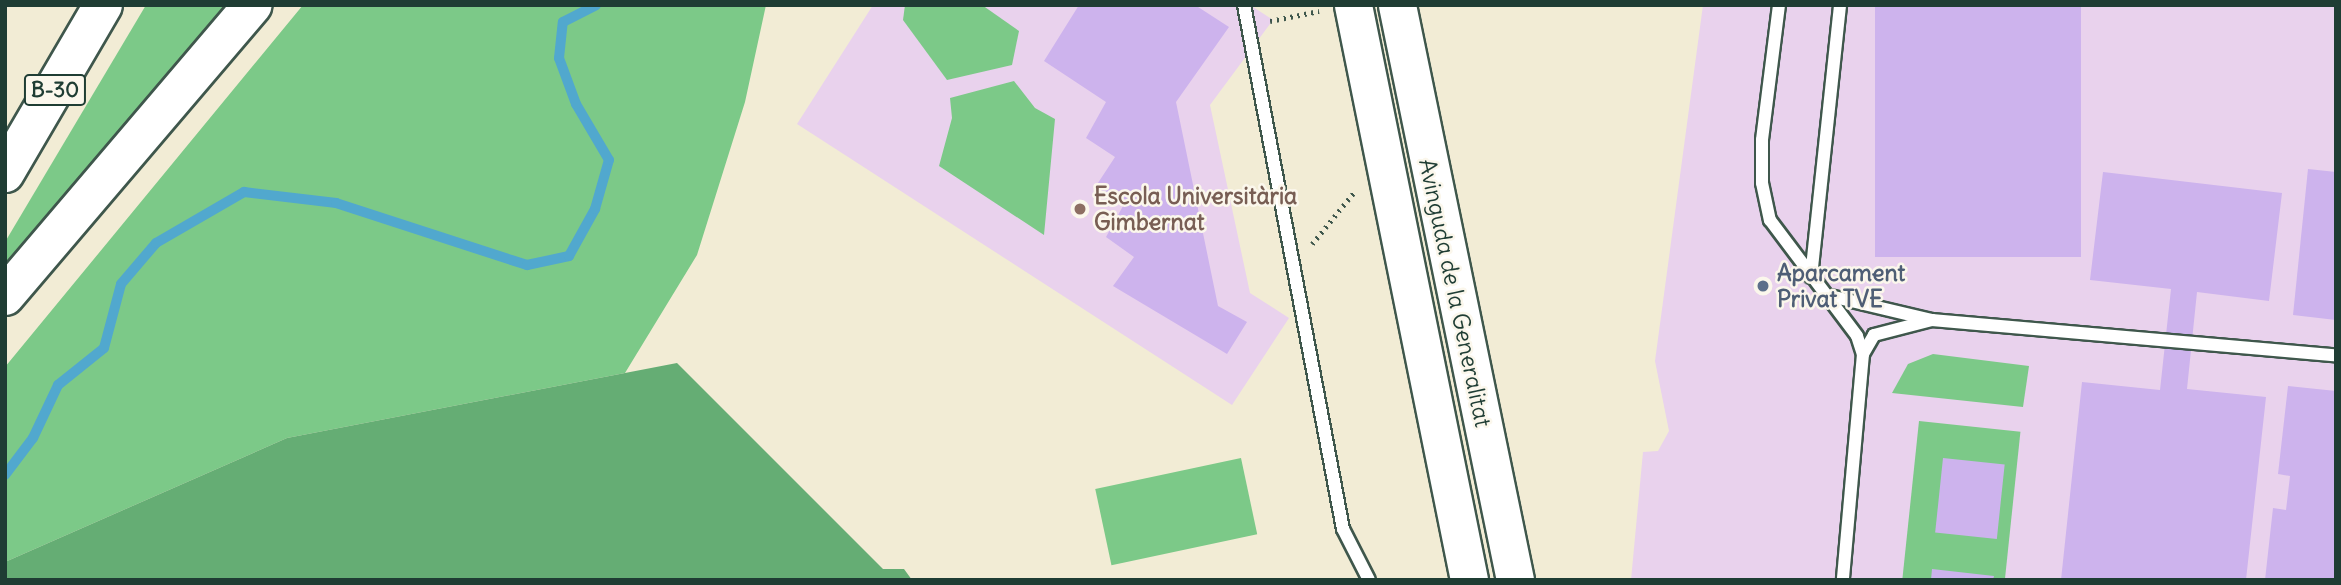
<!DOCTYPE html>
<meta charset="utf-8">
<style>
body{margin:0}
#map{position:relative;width:2341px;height:585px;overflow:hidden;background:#f2ecd5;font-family:Delius,sans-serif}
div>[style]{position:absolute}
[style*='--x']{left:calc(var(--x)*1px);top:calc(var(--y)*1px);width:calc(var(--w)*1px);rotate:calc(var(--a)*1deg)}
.built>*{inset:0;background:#e9d2ed}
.green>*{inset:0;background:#7cc988;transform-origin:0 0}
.forest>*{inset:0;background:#65ad74}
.stream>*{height:10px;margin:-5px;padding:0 5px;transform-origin:5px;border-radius:5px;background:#51a8ce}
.building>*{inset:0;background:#cdb3ed;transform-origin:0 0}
.path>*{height:4.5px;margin-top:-2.25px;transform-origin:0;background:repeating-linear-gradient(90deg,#3f574c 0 2px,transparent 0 7px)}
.roads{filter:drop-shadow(2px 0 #3f574c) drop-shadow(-2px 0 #3f574c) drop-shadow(0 2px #3f574c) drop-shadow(0 -2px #3f574c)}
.lane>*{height:12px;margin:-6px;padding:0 6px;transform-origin:6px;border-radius:6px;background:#fff}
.secondary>*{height:37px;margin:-18.5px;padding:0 18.5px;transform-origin:18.5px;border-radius:18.5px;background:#fff}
.highway>*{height:38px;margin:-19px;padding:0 19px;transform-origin:19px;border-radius:19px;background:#fff}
.dots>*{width:19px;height:19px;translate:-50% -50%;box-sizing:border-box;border:4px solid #fbf7ec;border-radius:50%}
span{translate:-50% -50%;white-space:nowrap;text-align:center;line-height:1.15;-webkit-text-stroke:5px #fbf7ec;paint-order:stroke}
.shield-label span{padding:2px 5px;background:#fbf7ec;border:2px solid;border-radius:5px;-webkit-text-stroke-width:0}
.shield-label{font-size:21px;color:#1f3d34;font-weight:700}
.education-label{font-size:23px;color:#785e54;font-weight:700}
.left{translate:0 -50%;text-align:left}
.service-label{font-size:23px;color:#4e5e75;font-weight:700}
.street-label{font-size:23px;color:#1f3d34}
.frame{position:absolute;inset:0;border:7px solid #1f3d34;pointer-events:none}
</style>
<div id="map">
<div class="built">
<div style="clip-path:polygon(873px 5px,1250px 5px,1273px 20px,1210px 105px,1250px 293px,1289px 318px,1232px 405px,797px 124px)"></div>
<div style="clip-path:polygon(1703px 5px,2336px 5px,2336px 580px,1631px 580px,1643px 452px,1658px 451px,1669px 431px,1655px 361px)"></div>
</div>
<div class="green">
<div style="clip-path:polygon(146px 5px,228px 5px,5px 268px,5px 242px)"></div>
<div style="clip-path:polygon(303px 5px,766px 5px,745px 102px,697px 255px,625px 373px,287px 438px,5px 562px,5px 367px)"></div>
<div style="clip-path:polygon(905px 5px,982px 5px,1019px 31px,1012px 65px,947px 80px,903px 20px)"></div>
<div style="clip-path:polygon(1014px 81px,1035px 108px,1055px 119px,1044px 235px,939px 166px,952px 118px,950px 98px)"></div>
<div style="clip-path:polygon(1933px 354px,2029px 366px,2023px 407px,1892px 393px,1908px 364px)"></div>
<div style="left:1919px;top:421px;width:102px;height:160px;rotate:6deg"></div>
<div style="left:1241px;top:458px;width:78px;height:149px;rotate:78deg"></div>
</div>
<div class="forest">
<div style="clip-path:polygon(677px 363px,883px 569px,904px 569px,912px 580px,5px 580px,5px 562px,287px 438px)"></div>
</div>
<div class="stream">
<div style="--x:5;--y:475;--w:46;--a:-52.9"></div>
<div style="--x:33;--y:438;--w:59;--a:-64.7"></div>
<div style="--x:58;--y:385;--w:59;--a:-38.8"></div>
<div style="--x:104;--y:348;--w:66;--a:-75.1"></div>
<div style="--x:121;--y:284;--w:54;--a:-49.5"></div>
<div style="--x:156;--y:243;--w:102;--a:-30.1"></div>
<div style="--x:244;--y:192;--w:93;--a:6.8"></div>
<div style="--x:336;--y:203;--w:201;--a:18"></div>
<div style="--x:527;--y:265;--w:43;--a:-12.1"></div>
<div style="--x:569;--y:256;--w:54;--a:-61"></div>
<div style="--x:595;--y:209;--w:51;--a:-74.1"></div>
<div style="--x:609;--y:160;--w:65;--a:-120.5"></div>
<div style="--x:576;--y:104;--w:49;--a:-110.3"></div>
<div style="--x:559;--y:58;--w:36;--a:-84"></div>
<div style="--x:563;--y:22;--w:37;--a:-27"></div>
</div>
<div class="building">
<div style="clip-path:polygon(1079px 5px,1195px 5px,1229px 27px,1176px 102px,1218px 306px,1247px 322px,1227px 354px,1113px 286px,1134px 257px,1106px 237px,1123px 206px,1096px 186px,1115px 157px,1086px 138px,1106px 102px,1044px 61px)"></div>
<div style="left:1875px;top:5px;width:206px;height:252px"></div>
<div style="clip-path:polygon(2308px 169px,2336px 172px,2336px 320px,2293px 315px)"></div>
<div style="clip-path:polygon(2103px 172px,2282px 193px,2269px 301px,2197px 292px,2187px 389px,2266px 397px,2246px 580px,2061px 580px,2082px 382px,2160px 390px,2171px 289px,2090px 280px)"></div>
<div style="clip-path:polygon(2288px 386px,2336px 391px,2336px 580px,2265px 580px,2273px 508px,2286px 510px,2290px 476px,2278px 474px)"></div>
<div style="left:1943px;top:458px;width:62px;height:75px;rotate:6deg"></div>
<div style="clip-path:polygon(1932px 569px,1994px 576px,1993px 580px,1931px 580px)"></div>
</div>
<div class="path">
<div style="--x:1270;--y:21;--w:50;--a:-11.5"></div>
<div style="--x:1312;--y:244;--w:68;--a:-50.9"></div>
</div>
<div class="roads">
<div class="lane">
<div style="--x:1244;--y:5;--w:533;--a:79.3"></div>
<div style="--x:1343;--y:529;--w:57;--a:63"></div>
<div style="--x:1779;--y:5;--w:136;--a:97.2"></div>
<div style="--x:1762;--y:140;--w:43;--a:90"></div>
<div style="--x:1762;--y:183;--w:38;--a:78"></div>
<div style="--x:1770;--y:220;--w:145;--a:53.1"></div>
<div style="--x:1857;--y:336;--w:19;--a:72"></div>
<div style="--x:1811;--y:277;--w:274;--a:-83.9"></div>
<div style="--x:1826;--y:295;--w:109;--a:13.3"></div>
<div style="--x:1932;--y:320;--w:60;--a:165.5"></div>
<div style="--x:1874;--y:335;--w:22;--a:120"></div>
<div style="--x:1863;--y:354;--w:227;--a:95.1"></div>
<div style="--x:1932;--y:320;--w:406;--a:5"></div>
</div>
<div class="secondary">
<div style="--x:1353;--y:5;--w:587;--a:78.59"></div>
<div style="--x:1397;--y:5;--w:587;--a:78.4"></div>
</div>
<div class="highway">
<div style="--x:5;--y:173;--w:194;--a:-59.7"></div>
<div style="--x:5;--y:296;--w:382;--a:-49.6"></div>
</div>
</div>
<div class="dots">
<div style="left:1080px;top:209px;background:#8d6e63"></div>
<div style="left:1763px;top:286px;background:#5c6f8a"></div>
</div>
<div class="shield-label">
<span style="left:55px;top:90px">B-30</span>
</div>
<div class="education-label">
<span class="left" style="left:1094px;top:209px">Escola Universitària<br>Gimbernat</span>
</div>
<div class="service-label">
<span class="left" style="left:1777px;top:286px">Aparcament<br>Privat TVE</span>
</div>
<div class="street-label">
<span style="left:1455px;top:293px;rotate:78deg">Avinguda de la Generalitat</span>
</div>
<div class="frame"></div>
</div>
